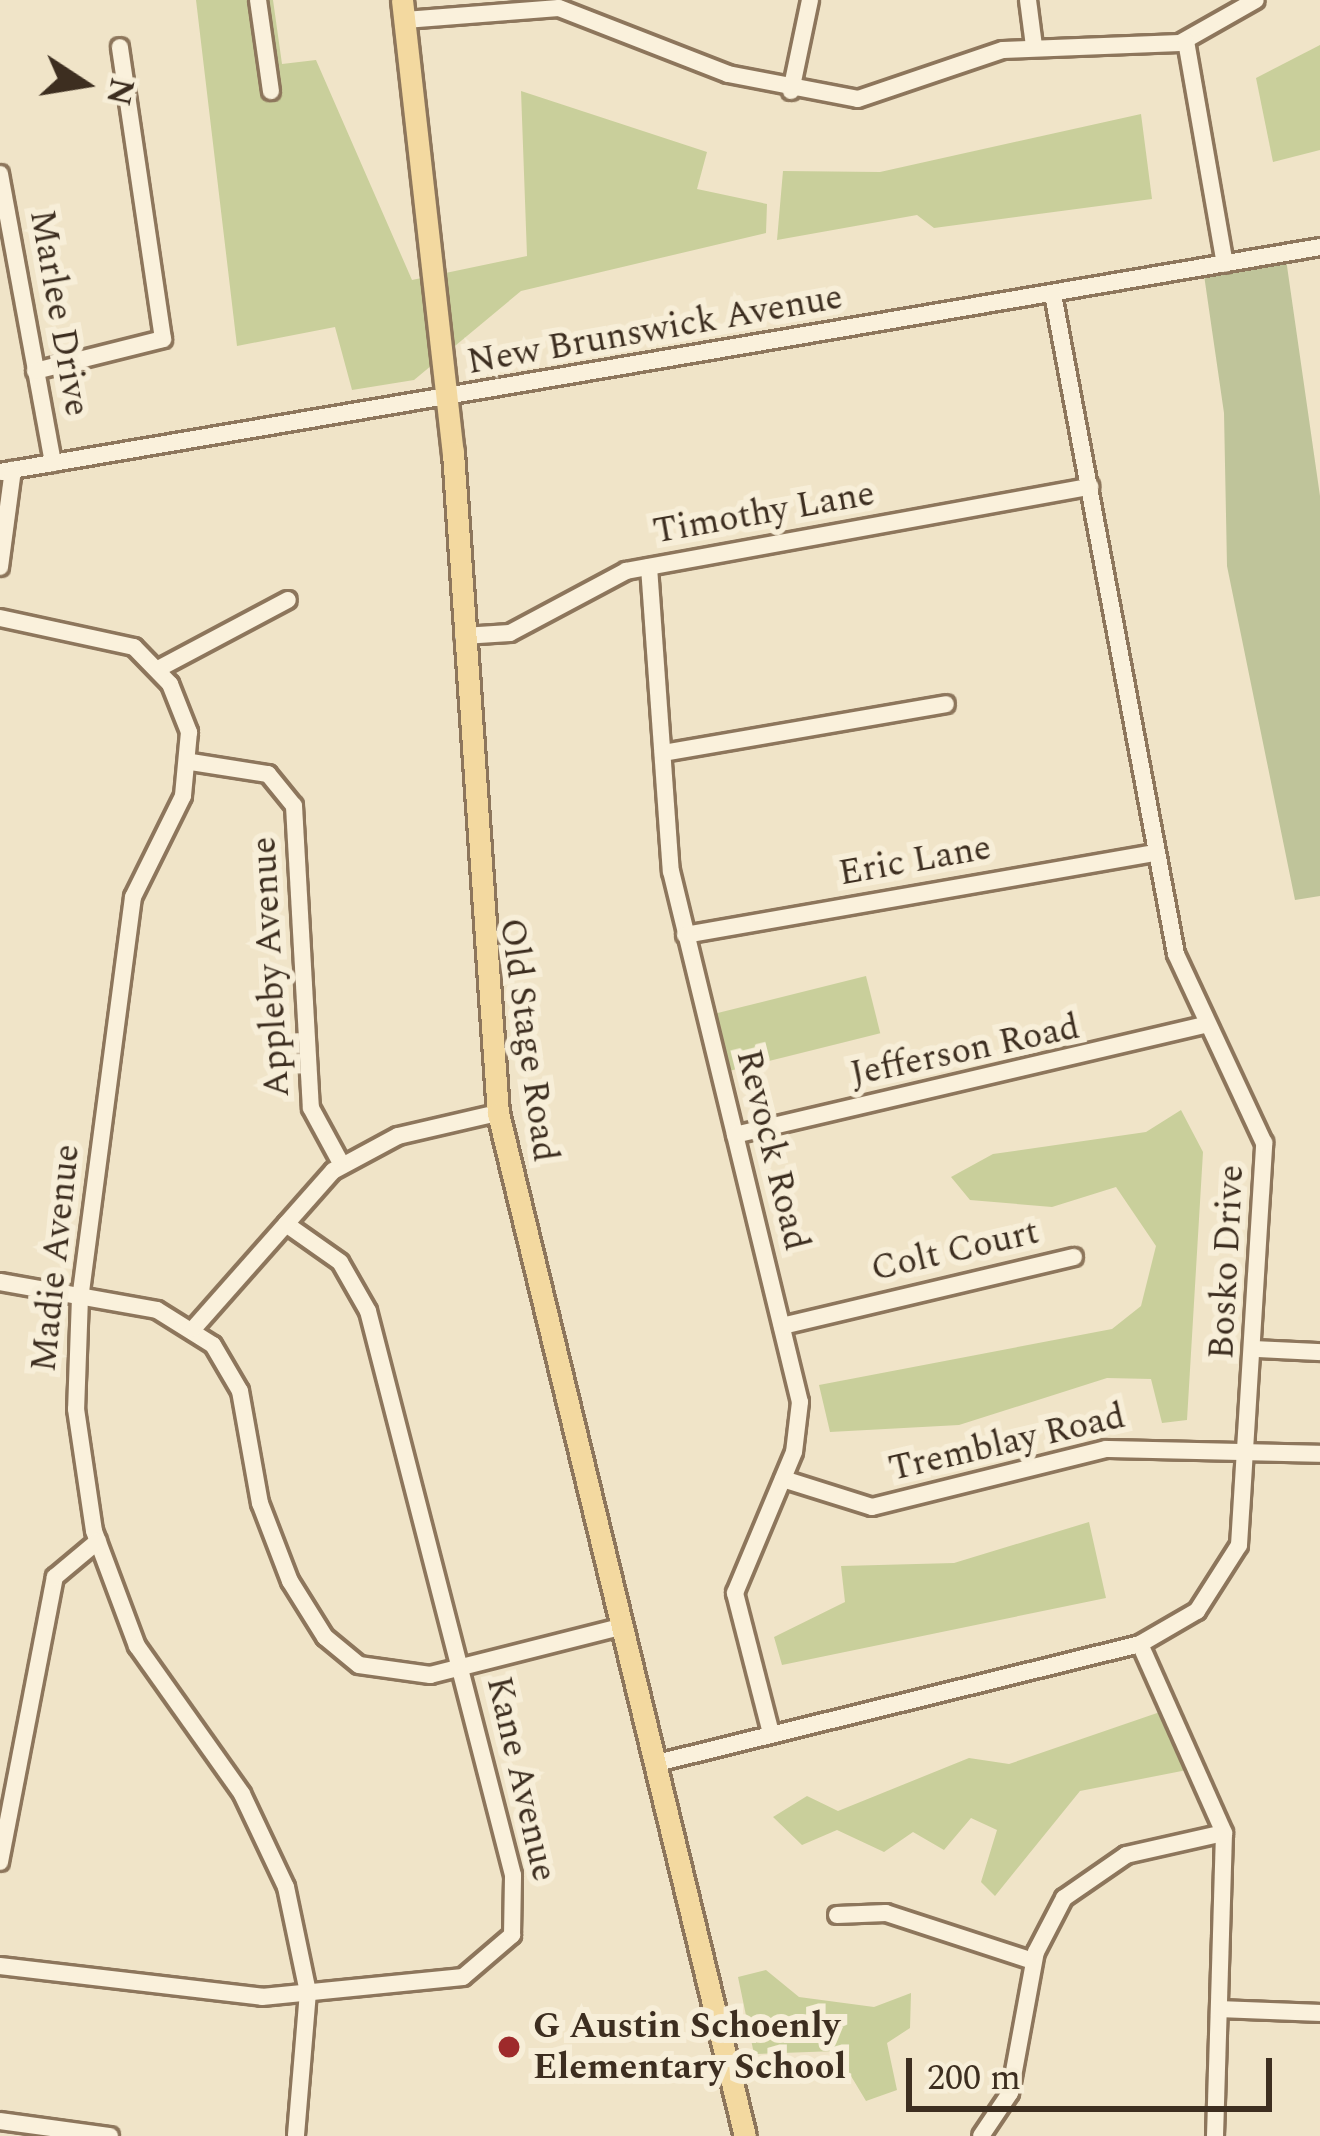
<!DOCTYPE html>
<style>
body{margin:0}
#map{position:relative;width:1320px;height:2136px;overflow:hidden;background:#f0e4c8;font-family:Spectral,serif}
div>[style]{position:absolute}
[style*='--x']{left:calc(var(--x)*1px);top:calc(var(--y)*1px);width:calc(var(--w)*1px);rotate:calc(var(--a)*1deg)}
.green>*{inset:0;background:#c9cf9b;transform-origin:0 0}
.cemetery>*{inset:0;background:#bfc49a}
.roads{filter:drop-shadow(3px 0 #8d765c) drop-shadow(-3px 0 #8d765c) drop-shadow(0 3px #8d765c) drop-shadow(0 -3px #8d765c)}
.minor>*{height:16px;margin:-8px;padding:0 8px;transform-origin:8px;border-radius:8px;background:#faf1dc}
.major>*{height:21px;margin:-10.5px;padding:0 10.5px;transform-origin:10.5px;border-radius:10.5px;background:#f3d9a0}
.dots>*{width:33px;height:33px;translate:-50% -50%;box-sizing:border-box;border:6px solid #f7eed8;border-radius:50%}
span{translate:-50% -50%;white-space:nowrap;text-align:center;line-height:1.15;-webkit-text-stroke:12px #f7eed8;paint-order:stroke}
.street-label{font-size:36px;color:#3d2e20}
.poi-label{font-size:36px;color:#3d2e20;font-weight:700}
.left{translate:0 -50%;text-align:left}
.north{position:absolute;left:24px;top:24px;width:120px;height:120px;-webkit-text-stroke:9px #f7eed8;paint-order:stroke;rotate:102deg;font-size:33px;font-weight:700;line-height:48px;text-align:center;color:#3d2e20}
.north::after{content:'';display:block;margin:auto;width:42px;height:54px;background:#3d2e20;clip-path:polygon(50% 0,100% 100%,50% 72%,0 100%)}
.scale{position:absolute;left:906px;top:2058px;width:366px;height:54px;box-sizing:border-box;border:6px solid #3d2e20;border-top:0;padding-left:15px;font-size:36px;line-height:42px;white-space:nowrap;color:#3d2e20;-webkit-text-stroke:9px #f7eed8;paint-order:stroke}
</style>
<div id="map">
<div class="green">
<div style="clip-path:polygon(196px 0,273px 0,282px 64px,316px 60px,412px 280px,527px 256px,521px 91px,707px 152px,697px 189px,767px 204px,766px 233px,521px 291px,414px 380px,352px 390px,335px 327px,237px 346px)"></div>
<div style="clip-path:polygon(1320px 45px,1320px 150px,1273px 162px,1256px 78px)"></div>
<div style="clip-path:polygon(1141px 114px,1152px 199px,934px 228px,917px 215px,777px 240px,783px 171px,880px 172px)"></div>
<div style="left:866px;top:976px;width:59px;height:154px;rotate:76deg"></div>
<div style="clip-path:polygon(1181px 1110px,1203px 1152px,1187px 1420px,1162px 1423px,1151px 1379px,1107px 1378px,959px 1425px,830px 1432px,819px 1385px,1112px 1329px,1141px 1306px,1156px 1246px,1116px 1187px,1052px 1207px,970px 1200px,951px 1177px,993px 1154px,1146px 1132px)"></div>
<div style="clip-path:polygon(1089px 1522px,1106px 1598px,782px 1665px,774px 1637px,845px 1602px,841px 1566px,954px 1563px)"></div>
<div style="clip-path:polygon(1160px 1712px,1187px 1770px,1080px 1791px,995px 1896px,981px 1882px,997px 1830px,971px 1818px,944px 1850px,913px 1832px,884px 1852px,837px 1830px,802px 1845px,773px 1817px,807px 1796px,838px 1811px,969px 1758px,1009px 1764px)"></div>
<div style="clip-path:polygon(766px 1970px,799px 1997px,874px 2007px,911px 1993px,910px 2028px,887px 2043px,897px 2090px,866px 2101px,836px 2051px,754px 2054px,738px 1977px)"></div>
</div>
<div class="cemetery">
<div style="clip-path:polygon(1286px 259px,1320px 496px,1320px 896px,1295px 900px,1227px 566px,1224px 413px,1204px 275px)"></div>
</div>
<div class="roads">
<div class="minor">
<div style="--x:258;--y:0;--w:92;--a:81.9"></div>
<div style="--x:1028;--y:0;--w:46;--a:82.6"></div>
<div style="--x:405;--y:20;--w:154;--a:-4.5"></div>
<div style="--x:559;--y:8;--w:181;--a:21.3"></div>
<div style="--x:728;--y:74;--w:132;--a:10.9"></div>
<div style="--x:858;--y:99;--w:153;--a:-18.7"></div>
<div style="--x:1003;--y:50;--w:177;--a:-2.3"></div>
<div style="--x:1180;--y:43;--w:87;--a:-29.5"></div>
<div style="--x:1186;--y:41;--w:226;--a:80.1"></div>
<div style="--x:791;--y:91;--w:93;--a:-78.2"></div>
<div style="--x:0;--y:174;--w:294;--a:79.6"></div>
<div style="--x:35;--y:371;--w:132;--a:-14"></div>
<div style="--x:163;--y:339;--w:295;--a:-98.4"></div>
<div style="--x:0;--y:472;--w:1339;--a:-9.67"></div>
<div style="--x:0;--y:567;--w:98;--a:-82.4"></div>
<div style="--x:649;--y:567;--w:305;--a:85.9"></div>
<div style="--x:671;--y:871;--w:546;--a:76.35"></div>
<div style="--x:800;--y:1402;--w:50;--a:96.8"></div>
<div style="--x:794;--y:1452;--w:153;--a:112.7"></div>
<div style="--x:735;--y:1593;--w:145;--a:75.6"></div>
<div style="--x:0;--y:618;--w:137;--a:12.2"></div>
<div style="--x:134;--y:647;--w:52;--a:45.8"></div>
<div style="--x:170;--y:684;--w:52;--a:68.4"></div>
<div style="--x:189;--y:732;--w:64;--a:95.4"></div>
<div style="--x:183;--y:796;--w:113;--a:116.3"></div>
<div style="--x:133;--y:897;--w:403;--a:97.5"></div>
<div style="--x:80;--y:1297;--w:112;--a:92"></div>
<div style="--x:76;--y:1409;--w:123;--a:81.6"></div>
<div style="--x:94;--y:1531;--w:123;--a:69.5"></div>
<div style="--x:137;--y:1646;--w:181;--a:54.6"></div>
<div style="--x:242;--y:1794;--w:103;--a:64.7"></div>
<div style="--x:286;--y:1887;--w:107;--a:78.2"></div>
<div style="--x:308;--y:1992;--w:144;--a:94.8"></div>
<div style="--x:463;--y:636;--w:47;--a:-3.7"></div>
<div style="--x:510;--y:633;--w:132;--a:-28.1"></div>
<div style="--x:626;--y:571;--w:472;--a:-10.3"></div>
<div style="--x:158;--y:669;--w:147;--a:-28"></div>
<div style="--x:663;--y:753;--w:287;--a:-9.8"></div>
<div style="--x:191;--y:762;--w:78;--a:8.9"></div>
<div style="--x:268;--y:774;--w:41;--a:50.9"></div>
<div style="--x:294;--y:806;--w:302;--a:86.8"></div>
<div style="--x:311;--y:1108;--w:65;--a:61.5"></div>
<div style="--x:685;--y:935;--w:478;--a:-9.9"></div>
<div style="--x:735;--y:1135;--w:485;--a:-13.2"></div>
<div style="--x:0;--y:1282;--w:159;--a:10.1"></div>
<div style="--x:157;--y:1310;--w:66;--a:32"></div>
<div style="--x:213;--y:1345;--w:53;--a:59.6"></div>
<div style="--x:240;--y:1391;--w:114;--a:79.9"></div>
<div style="--x:260;--y:1503;--w:84;--a:69"></div>
<div style="--x:290;--y:1581;--w:66;--a:58"></div>
<div style="--x:325;--y:1637;--w:44;--a:39.5"></div>
<div style="--x:359;--y:1665;--w:72;--a:8"></div>
<div style="--x:430;--y:1675;--w:196;--a:-14.2"></div>
<div style="--x:782;--y:1326;--w:300;--a:-13.3"></div>
<div style="--x:194;--y:1328;--w:210;--a:-48.5"></div>
<div style="--x:333;--y:1171;--w:74;--a:-28.3"></div>
<div style="--x:398;--y:1136;--w:103;--a:-13"></div>
<div style="--x:1256;--y:1349;--w:64;--a:2.7"></div>
<div style="--x:783;--y:1479;--w:93;--a:17.5"></div>
<div style="--x:872;--y:1507;--w:241;--a:-13.9"></div>
<div style="--x:1106;--y:1449;--w:214;--a:1.3"></div>
<div style="--x:1140;--y:1644;--w:207;--a:66"></div>
<div style="--x:1224;--y:1833;--w:303;--a:91.7"></div>
<div style="--x:653;--y:1764;--w:502;--a:-13.84"></div>
<div style="--x:1140;--y:1644;--w:66;--a:-30.1"></div>
<div style="--x:1197;--y:1611;--w:78;--a:-57.5"></div>
<div style="--x:1239;--y:1545;--w:403;--a:-86.4"></div>
<div style="--x:1264;--y:1143;--w:208;--a:-115"></div>
<div style="--x:1176;--y:954;--w:671;--a:-100.56"></div>
<div style="--x:0;--y:1862;--w:290;--a:-79.1"></div>
<div style="--x:55;--y:1577;--w:56;--a:-39.9"></div>
<div style="--x:837;--y:1915;--w:49;--a:-2.3"></div>
<div style="--x:886;--y:1913;--w:155;--a:18.1"></div>
<div style="--x:0;--y:1966;--w:264;--a:6.7"></div>
<div style="--x:262;--y:1997;--w:202;--a:-5.7"></div>
<div style="--x:463;--y:1977;--w:65;--a:-40.6"></div>
<div style="--x:512;--y:1935;--w:60;--a:-89"></div>
<div style="--x:513;--y:1875;--w:582;--a:-104.42"></div>
<div style="--x:368;--y:1311;--w:56;--a:-119.7"></div>
<div style="--x:340;--y:1262;--w:66;--a:-144.9"></div>
<div style="--x:1220;--y:2009;--w:100;--a:2.3"></div>
<div style="--x:0;--y:2121;--w:111;--a:7.8"></div>
<div style="--x:981;--y:2136;--w:52;--a:-56"></div>
<div style="--x:1010;--y:2093;--w:143;--a:-79.6"></div>
<div style="--x:1036;--y:1952;--w:61;--a:-62.6"></div>
<div style="--x:1064;--y:1898;--w:75;--a:-34.7"></div>
<div style="--x:1126;--y:1855;--w:100;--a:-12.7"></div>
</div>
<div class="major">
<div style="--x:402;--y:0;--w:455;--a:83.6"></div>
<div style="--x:453;--y:452;--w:663;--a:86.11"></div>
<div style="--x:498;--y:1113;--w:1052;--a:76.43"></div>
</div>
</div>
<div class="dots">
<div style="left:509px;top:2047px;background:#9e2a2b"></div>
</div>
<div class="street-label">
<span style="left:59px;top:313px;rotate:80deg">Marlee Drive</span>
<span style="left:655px;top:330px;rotate:-10deg">New Brunswick Avenue</span>
<span style="left:764px;top:513px;rotate:-10deg">Timothy Lane</span>
<span style="left:915px;top:861px;rotate:-10deg">Eric Lane</span>
<span style="left:271px;top:967px;rotate:-93deg">Appleby Avenue</span>
<span style="left:528px;top:1040px;rotate:82deg">Old Stage Road</span>
<span style="left:965px;top:1051px;rotate:-12deg">Jefferson Road</span>
<span style="left:772px;top:1150px;rotate:76deg">Revock Road</span>
<span style="left:955px;top:1251px;rotate:-13deg">Colt Court</span>
<span style="left:56px;top:1258px;rotate:-84deg">Madie Avenue</span>
<span style="left:1227px;top:1262px;rotate:-87deg">Bosko Drive</span>
<span style="left:1007px;top:1443px;rotate:-13deg">Tremblay Road</span>
<span style="left:521px;top:1779px;rotate:77deg">Kane Avenue</span>
</div>
<div class="poi-label">
<span class="left" style="left:533px;top:2047px">G Austin Schoenly<br>Elementary School</span>
</div>
<div class="north">N</div>
<div class="scale">200 m</div>
</div>
